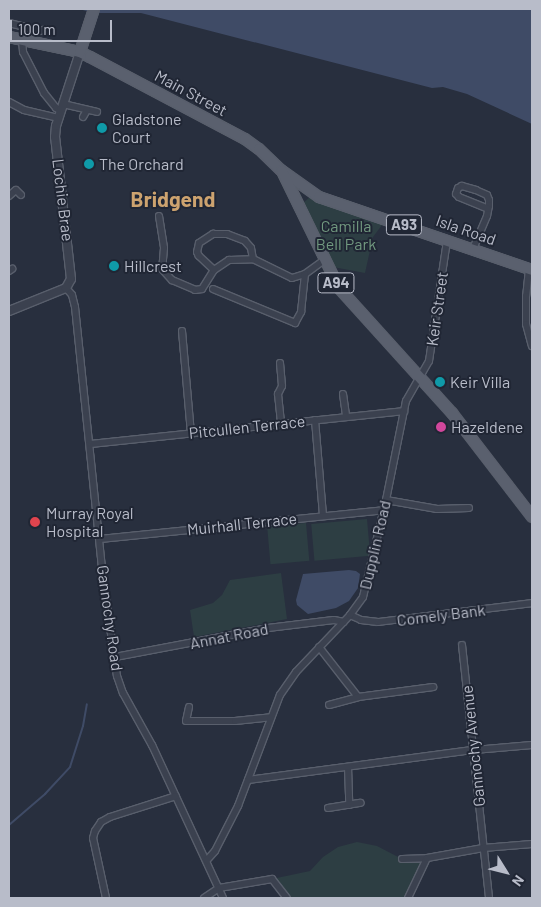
<!DOCTYPE html>
<style>
body{margin:0}
#map{position:relative;width:541px;height:907px;overflow:hidden;background:#282f3e;font-family:Barlow,sans-serif}
div>[style]{position:absolute}
[style*='--x']{left:calc(var(--x)*1px);top:calc(var(--y)*1px);width:calc(var(--w)*1px);rotate:calc(var(--a)*1deg)}
.green>*{inset:0;background:#2d3e43;transform-origin:0 0}
.water>*{inset:0;background:#3f4b66}
.stream>*{height:2px;margin:-1px;padding:0 1px;transform-origin:1px;border-radius:1px;background:#3f4b66}
.roads{filter:drop-shadow(1px 0 #595f6c) drop-shadow(-1px 0 #595f6c) drop-shadow(0 1px #595f6c) drop-shadow(0 -1px #595f6c)}
.minor>*{height:6px;margin:-3px;padding:0 3px;transform-origin:3px;border-radius:3px;background:#3b414f}
.tertiary>*{height:8px;margin:-4px;padding:0 4px;transform-origin:4px;border-radius:4px;background:#3b414f}
.primary>*{height:10px;margin:-5px;padding:0 5px;transform-origin:5px;border-radius:5px;background:#5a606e}
.dots>*{width:14px;height:14px;translate:-50% -50%;box-sizing:border-box;border:2px solid #202634;border-radius:50%}
span{translate:-50% -50%;white-space:nowrap;text-align:center;line-height:1.15;-webkit-text-stroke:4px #202634;paint-order:stroke}
.shield-label span{padding:1px 4px;background:#202634;border:1px solid;border-radius:4px;-webkit-text-stroke-width:0}
.shield-label{font-size:15px;color:#b8bcc9;font-weight:700}
.street-label{font-size:16px;color:#b8bcc9}
.poi-label{font-size:16px;color:#b8bcc9}
.left{translate:0 -50%;text-align:left}
.park-label{font-size:16px;color:#71987f}
.district-label{font-size:21px;color:#cda36f;font-weight:700}
.frame{position:absolute;inset:0;border:10px solid #b8bcc9;pointer-events:none}
.north{position:absolute;left:481px;top:847px;width:50px;height:50px;-webkit-text-stroke:4px #202634;paint-order:stroke;rotate:126deg;font-size:14px;font-weight:700;line-height:20px;text-align:center;color:#b8bcc9}
.north::after{content:'';display:block;margin:auto;width:18px;height:22px;background:#b8bcc9;clip-path:polygon(50% 0,100% 100%,50% 72%,0 100%)}
.scale{position:absolute;left:10px;top:20px;width:102px;height:22px;box-sizing:border-box;border:2px solid #b8bcc9;border-top:0;padding-left:6px;font-size:15px;line-height:18px;white-space:nowrap;color:#b8bcc9;-webkit-text-stroke:4px #202634;paint-order:stroke}
</style>
<div id="map">
<div class="green">
<div style="clip-path:polygon(311px 196px,385px 221px,373px 237px,365px 273px,333px 267px,303px 203px)"></div>
<div style="left:367px;top:519px;width:37px;height:56px;rotate:85deg"></div>
<div style="left:306px;top:523px;width:38px;height:39px;rotate:85deg"></div>
<div style="clip-path:polygon(281px 573px,287px 619px,194px 637px,190px 610px,213px 603px,222px 595px,230px 580px)"></div>
<div style="clip-path:polygon(357px 842px,377px 846px,402px 859px,427px 858px,408px 898px,287px 898px,272px 879px,310px 871px,323px 857px,338px 847px)"></div>
</div>
<div class="water">
<div style="clip-path:polygon(79px 9px,532px 9px,532px 124px,467px 94px,443px 87px,432px 88px,141px 13px,94px 13px)"></div>
<div style="clip-path:polygon(349px 570px,356px 571px,360px 574px,358px 588px,349px 601px,336px 608px,308px 614px,297px 605px,296px 600px,303px 574px)"></div>
</div>
<div class="stream">
<div style="--x:9;--y:825;--w:48;--a:-40.7"></div>
<div style="--x:45;--y:794;--w:37;--a:-47"></div>
<div style="--x:70;--y:767;--w:43;--a:-72.4"></div>
<div style="--x:83;--y:726;--w:22;--a:-80"></div>
</div>
<div class="roads">
<div class="minor">
<div style="--x:9;--y:23;--w:32;--a:14"></div>
<div style="--x:40;--y:31;--w:6;--a:-18"></div>
<div style="--x:22;--y:40;--w:12;--a:85"></div>
<div style="--x:23;--y:52;--w:46;--a:62.9"></div>
<div style="--x:44;--y:93;--w:19;--a:51"></div>
<div style="--x:56;--y:108;--w:6;--a:31"></div>
<div style="--x:9;--y:102;--w:17;--a:28"></div>
<div style="--x:24;--y:110;--w:36;--a:13"></div>
<div style="--x:63;--y:104;--w:35;--a:13"></div>
<div style="--x:83;--y:117;--w:8;--a:-60"></div>
<div style="--x:9;--y:196;--w:9;--a:-41"></div>
<div style="--x:16;--y:190;--w:7;--a:45"></div>
<div style="--x:159;--y:216;--w:32;--a:81"></div>
<div style="--x:164;--y:248;--w:21;--a:95"></div>
<div style="--x:162;--y:269;--w:15;--a:48"></div>
<div style="--x:172;--y:280;--w:25;--a:23"></div>
<div style="--x:195;--y:290;--w:7;--a:-8"></div>
<div style="--x:202;--y:289;--w:22;--a:-58"></div>
<div style="--x:214;--y:270;--w:18;--a:-34"></div>
<div style="--x:229;--y:260;--w:24;--a:-2"></div>
<div style="--x:253;--y:259;--w:43;--a:26"></div>
<div style="--x:292;--y:278;--w:14;--a:-17"></div>
<div style="--x:305;--y:274;--w:24;--a:-36"></div>
<div style="--x:473;--y:249;--w:36;--a:-67"></div>
<div style="--x:487;--y:216;--w:10;--a:-79"></div>
<div style="--x:489;--y:206;--w:6;--a:-90"></div>
<div style="--x:489;--y:200;--w:5;--a:-112"></div>
<div style="--x:487;--y:195;--w:12;--a:-156"></div>
<div style="--x:476;--y:190;--w:15;--a:-164"></div>
<div style="--x:462;--y:186;--w:4;--a:153"></div>
<div style="--x:458;--y:188;--w:6;--a:108"></div>
<div style="--x:456;--y:194;--w:4;--a:45"></div>
<div style="--x:459;--y:197;--w:31;--a:22"></div>
<div style="--x:529;--y:269;--w:27;--a:96"></div>
<div style="--x:526;--y:296;--w:28;--a:90"></div>
<div style="--x:526;--y:324;--w:23;--a:75"></div>
<div style="--x:214;--y:270;--w:21;--a:-137"></div>
<div style="--x:199;--y:256;--w:4;--a:-117"></div>
<div style="--x:197;--y:252;--w:9;--a:-77"></div>
<div style="--x:199;--y:243;--w:17;--a:-33"></div>
<div style="--x:213;--y:234;--w:14;--a:0"></div>
<div style="--x:227;--y:234;--w:19;--a:21"></div>
<div style="--x:245;--y:241;--w:9;--a:49"></div>
<div style="--x:251;--y:248;--w:11;--a:80"></div>
<div style="--x:9;--y:271;--w:4;--a:-34"></div>
<div style="--x:66;--y:288;--w:9;--a:49"></div>
<div style="--x:72;--y:295;--w:12;--a:76"></div>
<div style="--x:75;--y:307;--w:272;--a:84.1"></div>
<div style="--x:103;--y:578;--w:99;--a:81.9"></div>
<div style="--x:117;--y:676;--w:18;--a:71"></div>
<div style="--x:123;--y:693;--w:60;--a:60.9"></div>
<div style="--x:152;--y:745;--w:169;--a:65.1"></div>
<div style="--x:213;--y:289;--w:89;--a:22.5"></div>
<div style="--x:295;--y:323;--w:13;--a:-61"></div>
<div style="--x:301;--y:312;--w:38;--a:-84"></div>
<div style="--x:182;--y:331;--w:102;--a:85"></div>
<div style="--x:280;--y:363;--w:23;--a:85"></div>
<div style="--x:282;--y:386;--w:9;--a:117"></div>
<div style="--x:278;--y:394;--w:30;--a:84"></div>
<div style="--x:343;--y:394;--w:22;--a:82"></div>
<div style="--x:315;--y:420;--w:95;--a:85.2"></div>
<div style="--x:91;--y:444;--w:315;--a:-6"></div>
<div style="--x:386;--y:500;--w:52;--a:10"></div>
<div style="--x:437;--y:509;--w:32;--a:-2"></div>
<div style="--x:100;--y:539;--w:285;--a:-5.8"></div>
<div style="--x:350;--y:615;--w:12;--a:24"></div>
<div style="--x:361;--y:620;--w:17;--a:7"></div>
<div style="--x:378;--y:622;--w:155;--a:-7"></div>
<div style="--x:462;--y:645;--w:254;--a:83.9"></div>
<div style="--x:319;--y:647;--w:63;--a:52"></div>
<div style="--x:358;--y:697;--w:76;--a:-7.6"></div>
<div style="--x:115;--y:657;--w:156;--a:-10.7"></div>
<div style="--x:268;--y:628;--w:66;--a:-6.9"></div>
<div style="--x:334;--y:620;--w:10;--a:11"></div>
<div style="--x:329;--y:705;--w:30;--a:-15"></div>
<div style="--x:189;--y:707;--w:14;--a:102"></div>
<div style="--x:186;--y:721;--w:49;--a:0"></div>
<div style="--x:235;--y:721;--w:36;--a:-6"></div>
<div style="--x:348;--y:767;--w:38;--a:88"></div>
<div style="--x:248;--y:780;--w:228;--a:-7.6"></div>
<div style="--x:474;--y:750;--w:58;--a:-4.9"></div>
<div style="--x:328;--y:808;--w:33;--a:-9"></div>
<div style="--x:402;--y:859;--w:25;--a:-2"></div>
<div style="--x:207;--y:860;--w:12;--a:-48"></div>
<div style="--x:215;--y:851;--w:51;--a:-62.9"></div>
<div style="--x:238;--y:806;--w:119;--a:-69.3"></div>
<div style="--x:280;--y:695;--w:28;--a:-55"></div>
<div style="--x:296;--y:672;--w:79;--a:-46.5"></div>
<div style="--x:350;--y:615;--w:22;--a:-54"></div>
<div style="--x:363;--y:597;--w:100;--a:-76.7"></div>
<div style="--x:386;--y:500;--w:101;--a:-78.6"></div>
<div style="--x:406;--y:401;--w:46;--a:-60.1"></div>
<div style="--x:429;--y:361;--w:122;--a:-81.5"></div>
<div style="--x:106;--y:898;--w:61;--a:-102.2"></div>
<div style="--x:93;--y:838;--w:7;--a:-74"></div>
<div style="--x:95;--y:831;--w:11;--a:-56"></div>
<div style="--x:101;--y:822;--w:10;--a:-29"></div>
<div style="--x:110;--y:817;--w:69;--a:-17.7"></div>
<div style="--x:204;--y:898;--w:18;--a:-34"></div>
<div style="--x:219;--y:888;--w:54;--a:-9.6"></div>
<div style="--x:272;--y:879;--w:24;--a:52"></div>
<div style="--x:408;--y:898;--w:44;--a:-64.6"></div>
<div style="--x:427;--y:858;--w:57;--a:-10.1"></div>
<div style="--x:483;--y:848;--w:49;--a:-4.7"></div>
</div>
<div class="tertiary">
<div style="--x:9;--y:311;--w:61;--a:-22"></div>
<div style="--x:66;--y:288;--w:10;--a:-61"></div>
<div style="--x:71;--y:279;--w:143;--a:-96.4"></div>
<div style="--x:55;--y:137;--w:11;--a:-85"></div>
<div style="--x:56;--y:126;--w:78;--a:-72"></div>
</div>
<div class="primary">
<div style="--x:9;--y:37;--w:73;--a:11.9"></div>
<div style="--x:80;--y:52;--w:11;--a:27"></div>
<div style="--x:90;--y:57;--w:175;--a:27.9"></div>
<div style="--x:245;--y:139;--w:17;--a:36"></div>
<div style="--x:259;--y:149;--w:30;--a:44"></div>
<div style="--x:281;--y:170;--w:47;--a:35.4"></div>
<div style="--x:319;--y:197;--w:225;--a:18.9"></div>
<div style="--x:80;--y:52;--w:45;--a:-72"></div>
<div style="--x:282;--y:171;--w:130;--a:64"></div>
<div style="--x:339;--y:288;--w:169;--a:47.9"></div>
<div style="--x:452;--y:413;--w:131;--a:52.4"></div>
</div>
</div>
<div class="dots">
<div style="left:102px;top:128px;background:#0f9aa8"></div>
<div style="left:89px;top:164px;background:#0f9aa8"></div>
<div style="left:114px;top:266px;background:#0f9aa8"></div>
<div style="left:440px;top:382px;background:#0f9aa8"></div>
<div style="left:441px;top:427px;background:#d1479c"></div>
<div style="left:35px;top:522px;background:#e0444e"></div>
</div>
<div class="shield-label">
<span style="left:404px;top:225px">A93</span>
<span style="left:336px;top:283px">A94</span>
</div>
<div class="street-label">
<span style="left:191px;top:93px;rotate:28deg">Main Street</span>
<span style="left:63px;top:200px;rotate:83deg">Lochie Brae</span>
<span style="left:466px;top:230px;rotate:19deg">Isla Road</span>
<span style="left:437px;top:309px;rotate:-82deg">Keir Street</span>
<span style="left:247px;top:427px;rotate:-6deg">Pitcullen Terrace</span>
<span style="left:242px;top:524px;rotate:-6deg">Muirhall Terrace</span>
<span style="left:375px;top:545px;rotate:-77deg">Dupplin Road</span>
<span style="left:441px;top:615px;rotate:-7deg">Comely Bank</span>
<span style="left:110px;top:618px;rotate:82deg">Gannochy Road</span>
<span style="left:229px;top:636px;rotate:-11deg">Annat Road</span>
<span style="left:473px;top:746px;rotate:-96deg">Gannochy Avenue</span>
</div>
<div class="poi-label">
<span class="left" style="left:112px;top:128px">Gladstone<br>Court</span>
<span class="left" style="left:99px;top:164px">The Orchard</span>
<span class="left" style="left:124px;top:266px">Hillcrest</span>
<span class="left" style="left:450px;top:382px">Keir Villa</span>
<span class="left" style="left:451px;top:427px">Hazeldene</span>
<span class="left" style="left:46px;top:522px">Murray Royal<br>Hospital</span>
</div>
<div class="park-label">
<span style="left:346px;top:235px">Camilla<br>Bell Park</span>
</div>
<div class="district-label">
<span style="left:173px;top:199px">Bridgend</span>
</div>
<div class="frame"></div>
<div class="north">N</div>
<div class="scale">100 m</div>
</div>
